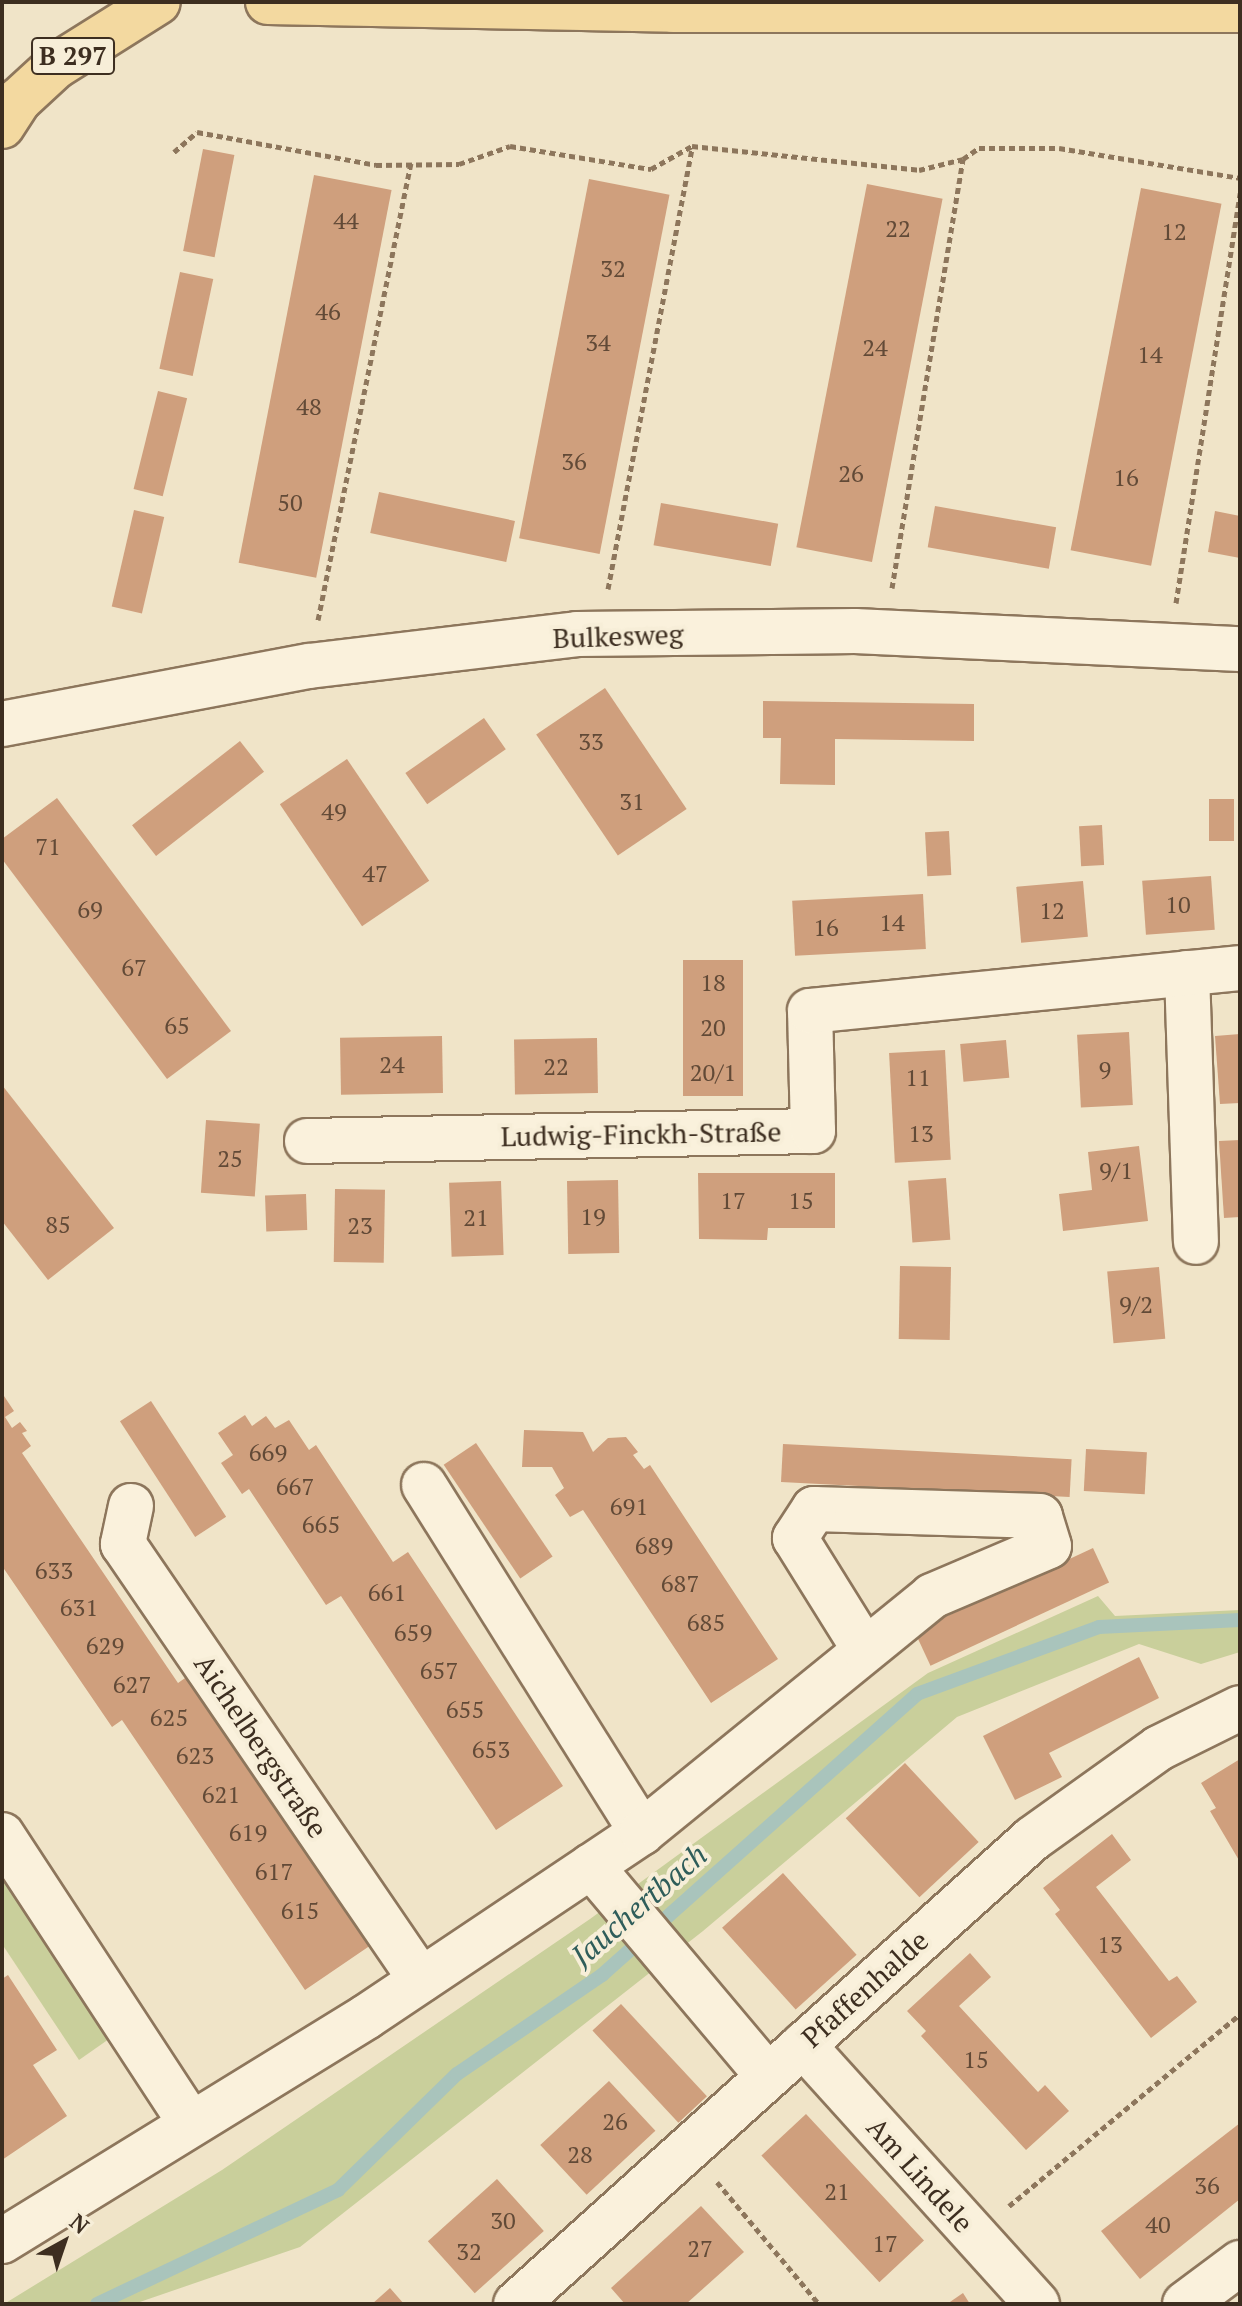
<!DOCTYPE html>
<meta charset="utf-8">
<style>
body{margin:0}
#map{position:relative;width:1242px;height:2306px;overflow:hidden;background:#f0e4c8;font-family:"PT Serif",serif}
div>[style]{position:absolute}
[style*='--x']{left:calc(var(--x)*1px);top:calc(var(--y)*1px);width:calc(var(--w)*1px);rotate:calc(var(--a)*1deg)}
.green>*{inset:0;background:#c9cf9b}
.stream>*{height:14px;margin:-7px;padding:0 7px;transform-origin:7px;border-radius:7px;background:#a9c4bc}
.building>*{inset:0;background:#cf9f7d;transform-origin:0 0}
.path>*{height:5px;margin-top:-2.5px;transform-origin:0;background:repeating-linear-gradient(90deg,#8d765c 0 6px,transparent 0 10px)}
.roads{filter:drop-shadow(2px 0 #8d765c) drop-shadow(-2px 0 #8d765c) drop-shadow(0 2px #8d765c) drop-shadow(0 -2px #8d765c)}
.minor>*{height:44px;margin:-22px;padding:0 22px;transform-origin:22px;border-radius:22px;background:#faf1dc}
.major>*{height:44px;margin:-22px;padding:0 22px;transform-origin:22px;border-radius:22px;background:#f3d9a0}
span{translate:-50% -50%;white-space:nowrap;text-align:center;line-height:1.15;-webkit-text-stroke:8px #f7eed8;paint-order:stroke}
.number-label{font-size:24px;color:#624a37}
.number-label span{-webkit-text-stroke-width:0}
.shield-label span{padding:2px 6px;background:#f7eed8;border:2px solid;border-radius:6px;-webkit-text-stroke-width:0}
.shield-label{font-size:26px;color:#3d2e20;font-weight:700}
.street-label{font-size:28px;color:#3d2e20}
.water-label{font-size:30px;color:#2f5d5a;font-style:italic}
.frame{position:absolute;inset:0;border:4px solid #3d2e20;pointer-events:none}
.north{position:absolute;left:24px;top:2202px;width:80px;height:80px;-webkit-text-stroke:6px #f7eed8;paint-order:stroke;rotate:40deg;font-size:22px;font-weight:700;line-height:32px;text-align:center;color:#3d2e20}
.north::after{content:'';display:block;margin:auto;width:28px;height:36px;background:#3d2e20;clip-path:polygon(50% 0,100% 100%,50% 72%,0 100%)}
</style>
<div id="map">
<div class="green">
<div style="clip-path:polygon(1098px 1596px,1115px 1616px,1240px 1610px,1240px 1652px,1201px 1664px,1139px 1644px,957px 1717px,703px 1931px,300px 2247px,134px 2304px,4px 2304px,222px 2170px,590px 1919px,928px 1673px)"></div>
<div style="clip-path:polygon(2px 1877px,109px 2039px,79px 2060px,2px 1944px)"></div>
</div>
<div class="stream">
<div style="--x:97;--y:2304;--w:267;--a:-25.3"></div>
<div style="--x:338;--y:2190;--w:166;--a:-44.3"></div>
<div style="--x:457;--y:2074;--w:176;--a:-34.3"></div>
<div style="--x:602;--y:1975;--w:422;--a:-41.7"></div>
<div style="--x:917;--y:1694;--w:194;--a:-20.2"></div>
<div style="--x:1099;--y:1627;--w:141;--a:-2.8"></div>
</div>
<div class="building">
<div style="left:203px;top:149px;width:32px;height:104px;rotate:11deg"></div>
<div style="left:314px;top:175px;width:79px;height:395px;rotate:11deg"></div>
<div style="left:589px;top:179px;width:82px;height:366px;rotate:11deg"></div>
<div style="left:867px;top:184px;width:77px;height:370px;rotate:11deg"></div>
<div style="left:1141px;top:188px;width:82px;height:369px;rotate:11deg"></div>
<div style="left:180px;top:272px;width:34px;height:99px;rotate:12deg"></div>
<div style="left:158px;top:391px;width:30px;height:101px;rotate:14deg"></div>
<div style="left:379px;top:492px;width:139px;height:42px;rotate:12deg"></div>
<div style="left:661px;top:503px;width:119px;height:43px;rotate:10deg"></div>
<div style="left:935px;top:506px;width:123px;height:42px;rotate:10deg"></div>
<div style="left:134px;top:510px;width:31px;height:99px;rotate:13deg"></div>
<div style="clip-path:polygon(1215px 511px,1240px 516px,1240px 558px,1208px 552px)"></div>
<div style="left:605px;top:688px;width:146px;height:83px;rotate:56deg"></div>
<div style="clip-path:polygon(763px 701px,974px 704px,974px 741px,835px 739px,835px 785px,780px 784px,781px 738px,763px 738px)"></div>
<div style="left:484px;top:718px;width:38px;height:96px;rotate:55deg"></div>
<div style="left:240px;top:741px;width:39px;height:137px;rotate:52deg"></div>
<div style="left:347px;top:759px;width:147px;height:81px;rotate:56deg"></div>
<div style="clip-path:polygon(57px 798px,231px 1031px,167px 1079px,2px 859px,2px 839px)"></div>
<div style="left:1209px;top:799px;width:25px;height:42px"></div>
<div style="left:1102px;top:825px;width:40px;height:23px;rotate:87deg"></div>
<div style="left:949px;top:831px;width:44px;height:24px;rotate:87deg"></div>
<div style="left:1211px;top:876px;width:54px;height:69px;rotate:86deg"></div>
<div style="left:1083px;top:881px;width:56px;height:67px;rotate:85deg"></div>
<div style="left:923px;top:894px;width:55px;height:131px;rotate:87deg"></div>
<div style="left:683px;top:960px;width:60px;height:136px"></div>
<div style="left:1129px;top:1032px;width:73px;height:52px;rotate:87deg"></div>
<div style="clip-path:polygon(1240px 1034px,1240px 1103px,1220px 1104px,1215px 1036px)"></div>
<div style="left:442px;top:1036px;width:57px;height:102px;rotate:89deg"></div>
<div style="left:597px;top:1038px;width:55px;height:83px;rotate:89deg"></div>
<div style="left:1006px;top:1040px;width:38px;height:46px;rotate:85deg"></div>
<div style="left:945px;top:1050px;width:110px;height:56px;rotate:87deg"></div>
<div style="clip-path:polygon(2px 1085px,114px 1228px,48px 1280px,2px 1221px)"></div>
<div style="left:206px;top:1120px;width:54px;height:73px;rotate:4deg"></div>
<div style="clip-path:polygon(1240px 1140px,1240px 1217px,1224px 1218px,1219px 1141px)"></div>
<div style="clip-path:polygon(1139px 1146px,1148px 1221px,1063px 1231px,1059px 1194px,1092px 1190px,1088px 1152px)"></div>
<div style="clip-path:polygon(698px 1173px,835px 1173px,835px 1228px,768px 1228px,767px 1240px,699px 1239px)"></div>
<div style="left:946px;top:1178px;width:62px;height:38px;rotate:86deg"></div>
<div style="left:618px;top:1180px;width:73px;height:51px;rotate:89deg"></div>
<div style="left:501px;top:1181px;width:74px;height:52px;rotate:88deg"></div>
<div style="left:335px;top:1189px;width:50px;height:73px;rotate:1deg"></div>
<div style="left:306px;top:1194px;width:36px;height:41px;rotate:88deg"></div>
<div style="left:900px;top:1266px;width:51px;height:73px;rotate:1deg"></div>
<div style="left:1159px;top:1267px;width:72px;height:52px;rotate:85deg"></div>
<div style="clip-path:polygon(2px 1393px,14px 1411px,5px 1417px,12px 1428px,20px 1422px,27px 1431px,22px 1433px,31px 1446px,22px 1453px,178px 1683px,188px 1676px,371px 1945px,305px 1990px,122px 1720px,112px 1727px,2px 1566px)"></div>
<div style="left:151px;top:1401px;width:138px;height:37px;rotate:57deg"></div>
<div style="clip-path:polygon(245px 1415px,252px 1426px,266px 1416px,275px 1428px,289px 1420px,309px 1450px,316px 1445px,393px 1562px,408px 1552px,563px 1786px,496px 1830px,341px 1596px,326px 1605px,249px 1489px,242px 1494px,221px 1463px,233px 1455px,218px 1433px)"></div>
<div style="clip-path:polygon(524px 1430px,583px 1432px,593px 1452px,608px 1438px,626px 1437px,638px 1452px,633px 1455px,644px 1469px,650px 1465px,778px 1659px,711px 1703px,583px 1510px,570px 1517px,555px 1495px,564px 1488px,552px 1467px,522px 1467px)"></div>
<div style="left:476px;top:1443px;width:137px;height:39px;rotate:56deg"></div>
<div style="left:783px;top:1444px;width:289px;height:38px;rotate:3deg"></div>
<div style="left:1086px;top:1449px;width:61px;height:42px;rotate:3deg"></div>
<div style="left:1093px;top:1548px;width:38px;height:197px;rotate:65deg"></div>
<div style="clip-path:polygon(1139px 1657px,1159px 1698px,1049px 1753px,1062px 1777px,1015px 1800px,983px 1736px)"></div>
<div style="clip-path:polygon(1240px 1759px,1240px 1862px,1210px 1811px,1216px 1808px,1201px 1783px)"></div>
<div style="left:905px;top:1763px;width:108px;height:81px;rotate:47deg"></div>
<div style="clip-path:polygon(1112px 1834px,1131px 1860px,1096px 1887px,1169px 1981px,1177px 1976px,1197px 2002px,1151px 2038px,1055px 1914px,1060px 1910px,1043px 1888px)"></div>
<div style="left:783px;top:1873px;width:110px;height:82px;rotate:48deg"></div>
<div style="clip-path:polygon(970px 1953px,991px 1977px,959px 2006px,1038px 2092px,1045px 2085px,1069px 2111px,1026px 2150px,921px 2036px,926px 2031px,907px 2011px)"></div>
<div style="clip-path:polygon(8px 1975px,57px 2050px,33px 2065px,67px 2116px,2px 2160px,2px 1979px)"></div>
<div style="left:621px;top:2004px;width:126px;height:39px;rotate:47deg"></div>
<div style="left:609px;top:2081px;width:68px;height:94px;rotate:47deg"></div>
<div style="left:806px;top:2114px;width:173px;height:61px;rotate:47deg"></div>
<div style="clip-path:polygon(1240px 2123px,1240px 2199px,1140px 2279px,1101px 2231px)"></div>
<div style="left:497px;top:2179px;width:70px;height:93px;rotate:48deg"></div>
<div style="clip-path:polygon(701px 2206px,744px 2252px,686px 2304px,625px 2304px,611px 2288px)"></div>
<div style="clip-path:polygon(390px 2288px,404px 2304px,372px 2304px)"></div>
<div style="clip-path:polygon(963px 2293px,970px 2304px,947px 2304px)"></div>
</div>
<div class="path">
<div style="--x:174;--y:152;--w:30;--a:-41"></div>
<div style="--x:197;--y:132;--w:182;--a:10.4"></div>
<div style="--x:376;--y:165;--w:83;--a:-0.7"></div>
<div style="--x:459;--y:164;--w:54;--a:-19.4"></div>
<div style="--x:510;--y:146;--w:143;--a:9.3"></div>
<div style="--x:651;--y:169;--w:47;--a:-29.3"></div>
<div style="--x:692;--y:146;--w:228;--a:6"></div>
<div style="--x:919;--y:170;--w:45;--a:-14"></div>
<div style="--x:963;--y:159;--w:19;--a:-35"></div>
<div style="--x:979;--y:148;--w:80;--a:0"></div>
<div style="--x:1059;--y:148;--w:183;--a:9.4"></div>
<div style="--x:892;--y:588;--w:435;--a:-80.6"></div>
<div style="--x:608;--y:589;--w:450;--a:-79.2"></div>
<div style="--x:1176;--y:603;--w:415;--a:-81.1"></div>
<div style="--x:318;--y:620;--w:466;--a:-78.5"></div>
<div style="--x:717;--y:2182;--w:159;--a:50.1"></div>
<div style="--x:1009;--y:2206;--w:300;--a:-39.7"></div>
</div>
<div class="roads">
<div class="minor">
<div style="--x:2;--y:724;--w:312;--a:-10.7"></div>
<div style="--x:309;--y:666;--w:270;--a:-6.8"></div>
<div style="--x:577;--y:634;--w:278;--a:-0.6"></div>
<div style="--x:855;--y:631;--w:385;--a:2.7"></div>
<div style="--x:1187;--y:973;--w:269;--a:88.1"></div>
<div style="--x:307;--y:1141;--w:506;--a:-1.13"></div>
<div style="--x:813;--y:1131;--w:120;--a:-91.4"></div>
<div style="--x:810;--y:1011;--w:432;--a:-5.7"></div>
<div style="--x:424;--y:1485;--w:410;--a:57.9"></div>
<div style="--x:131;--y:1506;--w:39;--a:102"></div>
<div style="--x:123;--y:1544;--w:528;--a:55.65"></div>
<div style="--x:2;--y:1835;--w:345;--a:56.8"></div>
<div style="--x:591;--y:1866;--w:273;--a:49.9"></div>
<div style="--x:803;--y:2045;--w:349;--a:47.9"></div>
<div style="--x:2;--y:2241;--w:427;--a:-31.6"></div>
<div style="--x:366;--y:2017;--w:332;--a:-33.8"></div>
<div style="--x:642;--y:1832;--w:374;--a:-39.1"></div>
<div style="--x:932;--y:1596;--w:127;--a:-23.1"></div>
<div style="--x:1049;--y:1546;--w:31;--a:-107"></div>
<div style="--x:1040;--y:1516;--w:226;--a:-178.2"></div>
<div style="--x:814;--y:1509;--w:35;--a:123"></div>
<div style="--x:795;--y:1538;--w:131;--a:58.1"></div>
<div style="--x:516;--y:2304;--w:695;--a:-42.02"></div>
<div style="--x:1032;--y:1839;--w:156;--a:-35.6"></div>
<div style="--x:1159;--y:1748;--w:90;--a:-26.3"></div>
<div style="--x:1185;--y:2304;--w:69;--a:-36.7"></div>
</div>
<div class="major">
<div style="--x:268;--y:2;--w:405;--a:1.1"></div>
<div style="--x:673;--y:10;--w:567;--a:0"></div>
<div style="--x:2;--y:126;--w:31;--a:-57"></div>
<div style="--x:19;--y:100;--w:50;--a:-42.6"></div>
<div style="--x:56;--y:66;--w:120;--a:-32.1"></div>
</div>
</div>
<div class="number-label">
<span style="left:346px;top:221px">44</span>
<span style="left:898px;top:229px">22</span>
<span style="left:1174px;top:232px">12</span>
<span style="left:613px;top:269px">32</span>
<span style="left:328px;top:312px">46</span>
<span style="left:598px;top:343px">34</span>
<span style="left:875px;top:348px">24</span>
<span style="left:1150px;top:355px">14</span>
<span style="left:309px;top:407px">48</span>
<span style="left:574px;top:462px">36</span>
<span style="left:851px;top:474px">26</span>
<span style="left:1126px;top:478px">16</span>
<span style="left:290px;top:503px">50</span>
<span style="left:591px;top:742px">33</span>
<span style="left:632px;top:802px">31</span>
<span style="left:334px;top:812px">49</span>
<span style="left:48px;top:847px">71</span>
<span style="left:375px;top:874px">47</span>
<span style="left:1178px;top:905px">10</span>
<span style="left:90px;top:910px">69</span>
<span style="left:1052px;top:911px">12</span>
<span style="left:892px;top:923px">14</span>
<span style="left:826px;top:928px">16</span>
<span style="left:134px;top:968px">67</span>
<span style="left:713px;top:983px">18</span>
<span style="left:177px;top:1026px">65</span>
<span style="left:713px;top:1028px">20</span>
<span style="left:392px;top:1065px">24</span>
<span style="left:556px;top:1067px">22</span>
<span style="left:1105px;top:1070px">9</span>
<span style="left:713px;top:1073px">20/1</span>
<span style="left:918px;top:1078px">11</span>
<span style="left:921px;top:1134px">13</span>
<span style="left:230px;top:1159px">25</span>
<span style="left:1116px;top:1171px">9/1</span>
<span style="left:733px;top:1201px">17</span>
<span style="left:801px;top:1201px">15</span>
<span style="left:593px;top:1217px">19</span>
<span style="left:476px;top:1218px">21</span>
<span style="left:58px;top:1225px">85</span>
<span style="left:360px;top:1226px">23</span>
<span style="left:1136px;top:1305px">9/2</span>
<span style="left:268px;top:1453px">669</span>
<span style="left:295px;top:1487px">667</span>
<span style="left:629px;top:1507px">691</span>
<span style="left:321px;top:1525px">665</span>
<span style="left:654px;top:1546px">689</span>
<span style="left:54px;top:1571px">633</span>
<span style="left:680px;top:1584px">687</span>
<span style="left:387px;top:1593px">661</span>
<span style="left:79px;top:1608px">631</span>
<span style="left:706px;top:1623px">685</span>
<span style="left:413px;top:1633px">659</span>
<span style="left:105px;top:1646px">629</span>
<span style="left:439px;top:1671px">657</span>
<span style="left:132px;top:1685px">627</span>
<span style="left:465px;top:1710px">655</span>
<span style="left:169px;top:1718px">625</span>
<span style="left:491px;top:1750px">653</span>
<span style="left:195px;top:1756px">623</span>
<span style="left:221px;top:1795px">621</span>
<span style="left:248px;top:1833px">619</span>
<span style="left:274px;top:1872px">617</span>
<span style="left:300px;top:1911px">615</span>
<span style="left:1110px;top:1945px">13</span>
<span style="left:976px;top:2060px">15</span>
<span style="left:615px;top:2122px">26</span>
<span style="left:580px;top:2155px">28</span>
<span style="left:1207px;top:2186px">36</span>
<span style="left:837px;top:2192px">21</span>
<span style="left:503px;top:2221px">30</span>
<span style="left:1158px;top:2225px">40</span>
<span style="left:885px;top:2244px">17</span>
<span style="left:700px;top:2249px">27</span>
<span style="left:469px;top:2252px">32</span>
</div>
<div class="shield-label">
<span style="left:73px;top:56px">B 297</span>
</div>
<div class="street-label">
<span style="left:618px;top:636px;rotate:-2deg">Bulkesweg</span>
<span style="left:641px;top:1134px;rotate:-1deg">Ludwig-Finckh-Straße</span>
<span style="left:261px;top:1746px;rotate:56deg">Aichelbergstraße</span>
<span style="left:865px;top:1989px;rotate:-42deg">Pfaffenhalde</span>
<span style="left:920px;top:2175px;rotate:48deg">Am Lindele</span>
</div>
<div class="water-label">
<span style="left:639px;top:1905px;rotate:-41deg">Jauchertbach</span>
</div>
<div class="frame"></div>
<div class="north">N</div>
</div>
